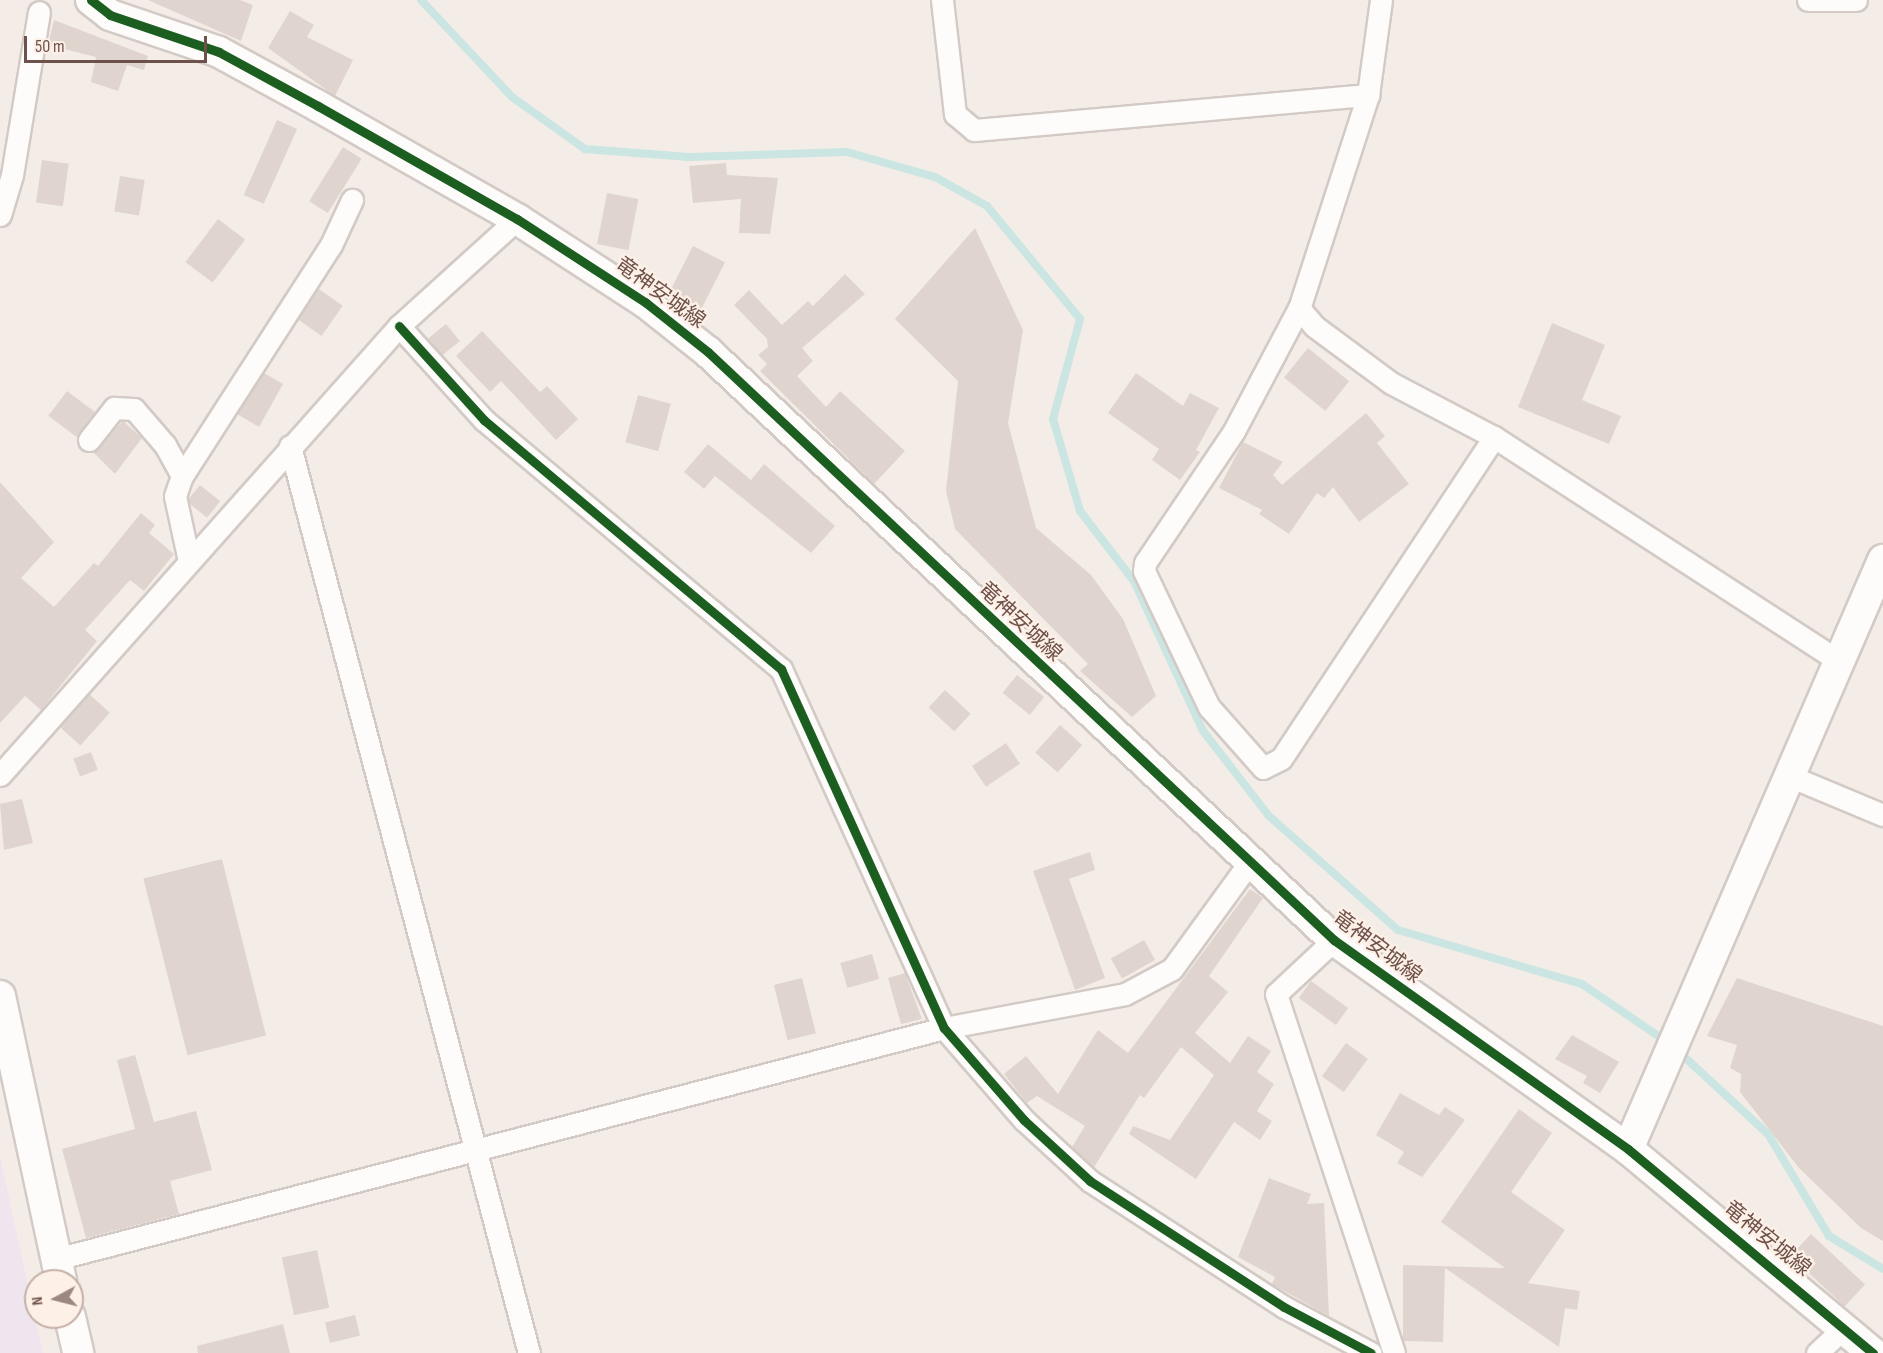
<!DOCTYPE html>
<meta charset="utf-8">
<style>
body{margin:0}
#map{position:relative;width:1883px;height:1353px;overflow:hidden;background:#f4ede7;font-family:"Sofia Sans Condensed","Noto Sans JP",sans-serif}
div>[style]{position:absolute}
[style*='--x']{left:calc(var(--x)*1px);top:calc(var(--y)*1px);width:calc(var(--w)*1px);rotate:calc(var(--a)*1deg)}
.education>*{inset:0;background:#eee5ef}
.stream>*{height:8px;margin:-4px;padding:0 4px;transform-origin:4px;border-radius:4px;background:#cae5e2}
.building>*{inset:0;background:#e0d4cf;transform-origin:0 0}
.roads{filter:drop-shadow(2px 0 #d3cac5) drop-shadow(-2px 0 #d3cac5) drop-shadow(0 2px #d3cac5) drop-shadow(0 -2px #d3cac5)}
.street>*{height:21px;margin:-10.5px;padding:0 10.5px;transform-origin:10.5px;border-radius:10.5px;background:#fdfcfb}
.secondary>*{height:30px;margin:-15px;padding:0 15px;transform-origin:15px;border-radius:15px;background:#fdfcfb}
.cycleway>*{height:9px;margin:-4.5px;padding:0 4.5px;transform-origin:4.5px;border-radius:4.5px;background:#1b5e20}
span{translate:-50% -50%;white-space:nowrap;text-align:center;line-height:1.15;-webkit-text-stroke:4.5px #fdf0e7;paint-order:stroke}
.street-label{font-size:21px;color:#6e514a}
.north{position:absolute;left:24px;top:1269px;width:60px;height:60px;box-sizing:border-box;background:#fdf0e7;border:2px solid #c4b0a8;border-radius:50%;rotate:263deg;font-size:16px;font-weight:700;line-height:24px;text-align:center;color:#6e514a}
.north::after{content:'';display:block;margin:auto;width:21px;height:27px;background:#9d8881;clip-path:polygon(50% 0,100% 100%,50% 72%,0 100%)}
.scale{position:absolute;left:24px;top:36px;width:183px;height:27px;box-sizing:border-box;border:3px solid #6e514a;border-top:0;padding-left:8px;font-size:18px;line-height:21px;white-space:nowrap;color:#6e514a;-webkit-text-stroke:4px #fdf0e7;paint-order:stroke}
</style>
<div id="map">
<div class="education">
<div style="clip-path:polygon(0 1157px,43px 1353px,0 1353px)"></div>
</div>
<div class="stream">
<div style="--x:421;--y:0;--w:133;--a:46.8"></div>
<div style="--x:512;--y:97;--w:90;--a:35.5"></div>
<div style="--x:585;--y:149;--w:104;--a:4.4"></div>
<div style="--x:689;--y:157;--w:158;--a:-1.8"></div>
<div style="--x:847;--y:152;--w:91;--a:15.9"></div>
<div style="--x:935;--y:177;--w:60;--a:29.1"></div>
<div style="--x:987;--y:206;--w:146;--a:50.5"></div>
<div style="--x:1080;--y:319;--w:104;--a:105.1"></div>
<div style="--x:1053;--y:419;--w:96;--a:73.6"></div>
<div style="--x:1080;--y:511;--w:88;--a:52.4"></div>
<div style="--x:1134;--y:581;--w:165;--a:65.3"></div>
<div style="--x:1203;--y:731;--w:108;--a:52.2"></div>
<div style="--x:1269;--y:816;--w:172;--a:41.5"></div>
<div style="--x:1398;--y:930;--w:192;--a:16.4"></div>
<div style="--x:1582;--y:984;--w:103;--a:34.3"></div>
<div style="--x:1679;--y:1052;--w:121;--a:42.7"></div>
<div style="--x:1768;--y:1134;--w:119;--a:59.1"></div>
<div style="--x:1829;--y:1236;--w:63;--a:31.4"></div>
</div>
<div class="building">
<div style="clip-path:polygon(148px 0,240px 0,253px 5px,241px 41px)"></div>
<div style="clip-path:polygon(290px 11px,314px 25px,307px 37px,353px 60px,335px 96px,268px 48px)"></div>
<div style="clip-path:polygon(54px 20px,148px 56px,144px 70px,127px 65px,118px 91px,91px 82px,96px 57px,48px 45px)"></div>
<div style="left:277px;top:120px;width:22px;height:82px;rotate:24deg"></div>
<div style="left:343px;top:147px;width:22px;height:64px;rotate:32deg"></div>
<div style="left:42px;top:160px;width:27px;height:43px;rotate:8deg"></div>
<div style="clip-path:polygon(726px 163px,727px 175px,778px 178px,770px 234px,739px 233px,741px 199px,693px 203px,689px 166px)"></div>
<div style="left:120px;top:176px;width:25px;height:36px;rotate:9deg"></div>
<div style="left:607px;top:193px;width:32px;height:52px;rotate:11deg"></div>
<div style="left:218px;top:219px;width:34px;height:54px;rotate:37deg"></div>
<div style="clip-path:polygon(975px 228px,1023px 330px,1008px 423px,1036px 528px,1091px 575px,1123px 619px,1156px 696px,1132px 717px,1080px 671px,1088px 664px,955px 529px,946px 491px,958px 381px,895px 319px)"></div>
<div style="left:693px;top:246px;width:36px;height:57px;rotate:27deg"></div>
<div style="clip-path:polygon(845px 274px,865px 294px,802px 348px,813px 361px,797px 376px,826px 407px,840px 391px,905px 451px,874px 484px,760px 371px,767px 364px,758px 355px,768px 347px,767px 339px,734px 305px,749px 290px,782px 325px,808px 301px,813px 306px)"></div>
<div style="left:319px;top:289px;width:29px;height:37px;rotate:35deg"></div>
<div style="clip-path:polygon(1552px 323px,1605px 345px,1582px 400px,1621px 416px,1609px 444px,1518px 407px)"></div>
<div style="left:446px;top:324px;width:22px;height:23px;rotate:51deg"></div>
<div style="clip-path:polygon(482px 331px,540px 392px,547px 386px,578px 419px,556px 440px,501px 381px,490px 392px,456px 356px)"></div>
<div style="left:1308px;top:348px;width:53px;height:38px;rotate:39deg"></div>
<div style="clip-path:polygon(264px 373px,283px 384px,259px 427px,237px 414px)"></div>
<div style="clip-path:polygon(1136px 373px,1183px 406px,1190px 393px,1219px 408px,1196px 450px,1200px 452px,1180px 480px,1152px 460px,1159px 449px,1108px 413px)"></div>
<div style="left:67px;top:391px;width:35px;height:31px;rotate:37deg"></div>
<div style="left:638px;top:395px;width:34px;height:49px;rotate:15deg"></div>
<div style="clip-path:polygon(1366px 413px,1385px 436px,1377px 443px,1409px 484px,1359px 522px,1333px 487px,1324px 498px,1317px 493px,1289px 534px,1259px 514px,1262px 510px,1219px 488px,1243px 442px,1283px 462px,1273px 475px,1282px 485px)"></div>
<div style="clip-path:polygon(123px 421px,142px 438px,115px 474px,93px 452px)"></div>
<div style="clip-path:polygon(708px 444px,751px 480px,764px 464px,835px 526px,811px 553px,715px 476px,704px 489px,684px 472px)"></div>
<div style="clip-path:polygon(0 482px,54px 542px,21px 578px,54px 607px,94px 563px,98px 566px,141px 513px,155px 525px,149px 533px,174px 554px,144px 591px,130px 580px,85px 630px,97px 641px,41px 710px,25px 696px,0 723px)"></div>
<div style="left:200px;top:485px;width:26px;height:21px;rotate:39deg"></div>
<div style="left:1017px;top:675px;width:35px;height:23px;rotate:39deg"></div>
<div style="left:945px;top:690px;width:35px;height:24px;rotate:43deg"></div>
<div style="left:89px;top:694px;width:28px;height:44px;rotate:42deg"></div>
<div style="left:1060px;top:725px;width:30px;height:37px;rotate:42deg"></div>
<div style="left:1006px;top:743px;width:25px;height:41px;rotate:56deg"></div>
<div style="left:91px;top:752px;width:19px;height:19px;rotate:69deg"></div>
<div style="clip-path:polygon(22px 799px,33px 843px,4px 850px,0 804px)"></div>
<div style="clip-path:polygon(1090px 852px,1095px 870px,1069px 879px,1105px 978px,1075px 990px,1033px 871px)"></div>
<div style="left:222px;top:859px;width:182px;height:81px;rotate:76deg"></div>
<div style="clip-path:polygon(1250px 889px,1263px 898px,1209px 976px,1228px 992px,1195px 1033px,1230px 1063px,1248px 1036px,1271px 1051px,1257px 1072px,1274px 1084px,1257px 1111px,1272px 1121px,1260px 1140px,1234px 1122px,1196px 1179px,1129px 1134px,1133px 1126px,1170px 1140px,1214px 1075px,1181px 1047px,1144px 1098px,1140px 1095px,1094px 1167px,1072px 1147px,1085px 1126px,1037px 1096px,1027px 1103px,1004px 1074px,1026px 1056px,1058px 1094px,1098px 1030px,1128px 1053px)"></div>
<div style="left:1144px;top:940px;width:23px;height:38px;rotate:61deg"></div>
<div style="left:872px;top:954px;width:26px;height:33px;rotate:74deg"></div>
<div style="clip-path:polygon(905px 973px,922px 1019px,901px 1024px,888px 978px)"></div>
<div style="left:802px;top:978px;width:57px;height:29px;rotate:76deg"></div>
<div style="clip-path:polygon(1737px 978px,1883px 1026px,1883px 1241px,1861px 1228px,1799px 1168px,1740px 1092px,1741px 1074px,1730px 1068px,1737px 1045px,1707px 1036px)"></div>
<div style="left:1311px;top:981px;width:46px;height:21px;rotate:36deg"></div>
<div style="clip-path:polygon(1572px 1035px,1619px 1062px,1600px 1093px,1583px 1083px,1587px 1076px,1555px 1059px)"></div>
<div style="left:1346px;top:1043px;width:27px;height:41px;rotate:36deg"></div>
<div style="clip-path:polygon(135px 1055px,154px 1122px,196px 1111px,212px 1170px,170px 1181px,179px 1214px,86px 1238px,62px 1149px,135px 1129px,117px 1060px)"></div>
<div style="clip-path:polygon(1400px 1093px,1439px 1115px,1445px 1107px,1465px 1120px,1422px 1177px,1397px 1163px,1404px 1152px,1376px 1135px)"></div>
<div style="clip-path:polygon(1519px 1109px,1552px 1133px,1511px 1192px,1565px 1230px,1528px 1283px,1580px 1291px,1577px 1310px,1565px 1308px,1559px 1347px,1445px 1268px,1443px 1342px,1403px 1341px,1403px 1265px,1505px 1268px,1441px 1222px)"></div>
<div style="clip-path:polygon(1269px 1178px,1311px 1194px,1307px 1204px,1324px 1203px,1329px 1316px,1272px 1284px,1275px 1277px,1238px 1257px)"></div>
<div style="left:1811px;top:1234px;width:74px;height:30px;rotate:43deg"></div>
<div style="left:317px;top:1250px;width:59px;height:36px;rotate:78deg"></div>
<div style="left:355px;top:1315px;width:21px;height:31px;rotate:76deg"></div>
<div style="clip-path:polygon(283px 1324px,290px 1353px,198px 1353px,197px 1346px)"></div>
</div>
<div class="roads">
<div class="street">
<div style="--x:942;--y:0;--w:115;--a:83.5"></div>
<div style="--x:955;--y:114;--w:25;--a:40"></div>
<div style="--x:974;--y:130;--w:396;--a:-5.1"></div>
<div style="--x:1381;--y:0;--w:96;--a:97.8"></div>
<div style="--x:1368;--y:95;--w:224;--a:107.9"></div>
<div style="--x:1299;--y:308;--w:139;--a:117.9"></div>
<div style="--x:1234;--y:431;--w:159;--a:124"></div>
<div style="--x:1145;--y:563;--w:8;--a:97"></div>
<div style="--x:1144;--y:571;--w:151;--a:64.5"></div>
<div style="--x:1209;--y:707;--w:81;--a:48.5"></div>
<div style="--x:1263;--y:768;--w:20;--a:-27"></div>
<div style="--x:1281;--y:759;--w:386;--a:-56.5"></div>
<div style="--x:1808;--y:0;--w:48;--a:0"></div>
<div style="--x:0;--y:215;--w:42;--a:-73.3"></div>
<div style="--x:12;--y:175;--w:165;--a:-80.6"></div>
<div style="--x:1299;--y:308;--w:23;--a:50"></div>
<div style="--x:1314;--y:326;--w:96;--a:36.5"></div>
<div style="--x:1391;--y:383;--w:116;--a:27.7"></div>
<div style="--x:1494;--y:437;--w:409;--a:33"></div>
<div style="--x:399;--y:326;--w:127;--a:47.9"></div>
<div style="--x:484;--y:420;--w:388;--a:40"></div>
<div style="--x:781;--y:669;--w:394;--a:65.6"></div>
<div style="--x:944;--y:1028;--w:122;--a:49"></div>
<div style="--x:1024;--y:1120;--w:90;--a:42.7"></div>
<div style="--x:1090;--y:1181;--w:231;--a:33"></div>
<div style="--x:1284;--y:1307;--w:98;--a:27.9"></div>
<div style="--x:89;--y:440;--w:41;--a:-52"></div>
<div style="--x:114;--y:408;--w:20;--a:3"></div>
<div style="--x:134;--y:409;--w:48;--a:49.3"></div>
<div style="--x:165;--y:445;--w:35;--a:61"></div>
<div style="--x:290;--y:446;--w:938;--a:75.24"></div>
<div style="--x:189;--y:561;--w:66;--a:-102.2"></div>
<div style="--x:175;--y:496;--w:21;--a:-71"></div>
<div style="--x:182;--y:476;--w:275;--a:-57.2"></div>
<div style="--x:331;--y:245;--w:50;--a:-65"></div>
<div style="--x:0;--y:775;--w:601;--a:-48.37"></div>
<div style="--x:399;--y:326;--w:159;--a:-42.2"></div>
<div style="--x:1792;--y:777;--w:99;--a:22.7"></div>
<div style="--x:1334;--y:940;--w:79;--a:137"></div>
<div style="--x:1276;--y:994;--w:378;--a:71.8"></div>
<div style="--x:56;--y:1259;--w:918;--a:-14.58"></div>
<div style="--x:944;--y:1028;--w:184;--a:-10.6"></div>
<div style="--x:1125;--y:994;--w:53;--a:-28"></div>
<div style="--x:1172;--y:969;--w:131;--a:-54"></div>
<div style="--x:1817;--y:1353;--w:40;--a:-43"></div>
</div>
<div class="secondary">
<div style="--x:91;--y:0;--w:24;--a:38"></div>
<div style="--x:110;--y:15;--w:115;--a:18.7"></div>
<div style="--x:219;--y:52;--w:113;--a:28.6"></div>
<div style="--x:318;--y:106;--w:229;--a:29.6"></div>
<div style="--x:517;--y:219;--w:153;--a:33"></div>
<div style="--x:645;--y:302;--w:80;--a:38.4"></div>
<div style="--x:708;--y:352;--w:859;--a:43.21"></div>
<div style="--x:1334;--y:940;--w:361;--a:35.4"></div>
<div style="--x:1628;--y:1149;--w:319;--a:39.8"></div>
<div style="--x:0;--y:996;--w:291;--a:77.9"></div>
<div style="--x:1628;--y:1149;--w:642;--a:-66.59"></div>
<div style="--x:70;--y:1317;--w:37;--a:77"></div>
</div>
</div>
<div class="cycleway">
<div style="--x:91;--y:0;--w:24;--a:38"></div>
<div style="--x:110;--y:15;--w:115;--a:18.7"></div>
<div style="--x:219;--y:52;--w:113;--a:28.6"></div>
<div style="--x:318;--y:106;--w:229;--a:29.6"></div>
<div style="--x:517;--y:219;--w:153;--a:33"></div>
<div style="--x:645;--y:302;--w:80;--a:38.4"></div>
<div style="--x:708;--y:352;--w:859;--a:43.21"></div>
<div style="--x:1334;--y:940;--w:361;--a:35.4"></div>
<div style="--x:1628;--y:1149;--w:319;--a:39.8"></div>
<div style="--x:399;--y:326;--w:127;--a:47.9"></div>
<div style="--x:484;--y:420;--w:388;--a:40"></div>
<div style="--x:781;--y:669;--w:394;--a:65.6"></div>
<div style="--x:944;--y:1028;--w:122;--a:49"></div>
<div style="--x:1024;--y:1120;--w:90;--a:42.7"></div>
<div style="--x:1090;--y:1181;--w:231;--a:33"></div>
<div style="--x:1284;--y:1307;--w:98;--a:27.9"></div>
</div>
<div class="street-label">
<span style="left:660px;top:293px;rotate:36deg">竜神安城線</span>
<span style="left:1020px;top:622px;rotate:43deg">竜神安城線</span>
<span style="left:1377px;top:947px;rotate:37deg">竜神安城線</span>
<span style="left:1767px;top:1239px;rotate:39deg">竜神安城線</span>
</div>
<div class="north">N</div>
<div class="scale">50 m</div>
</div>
